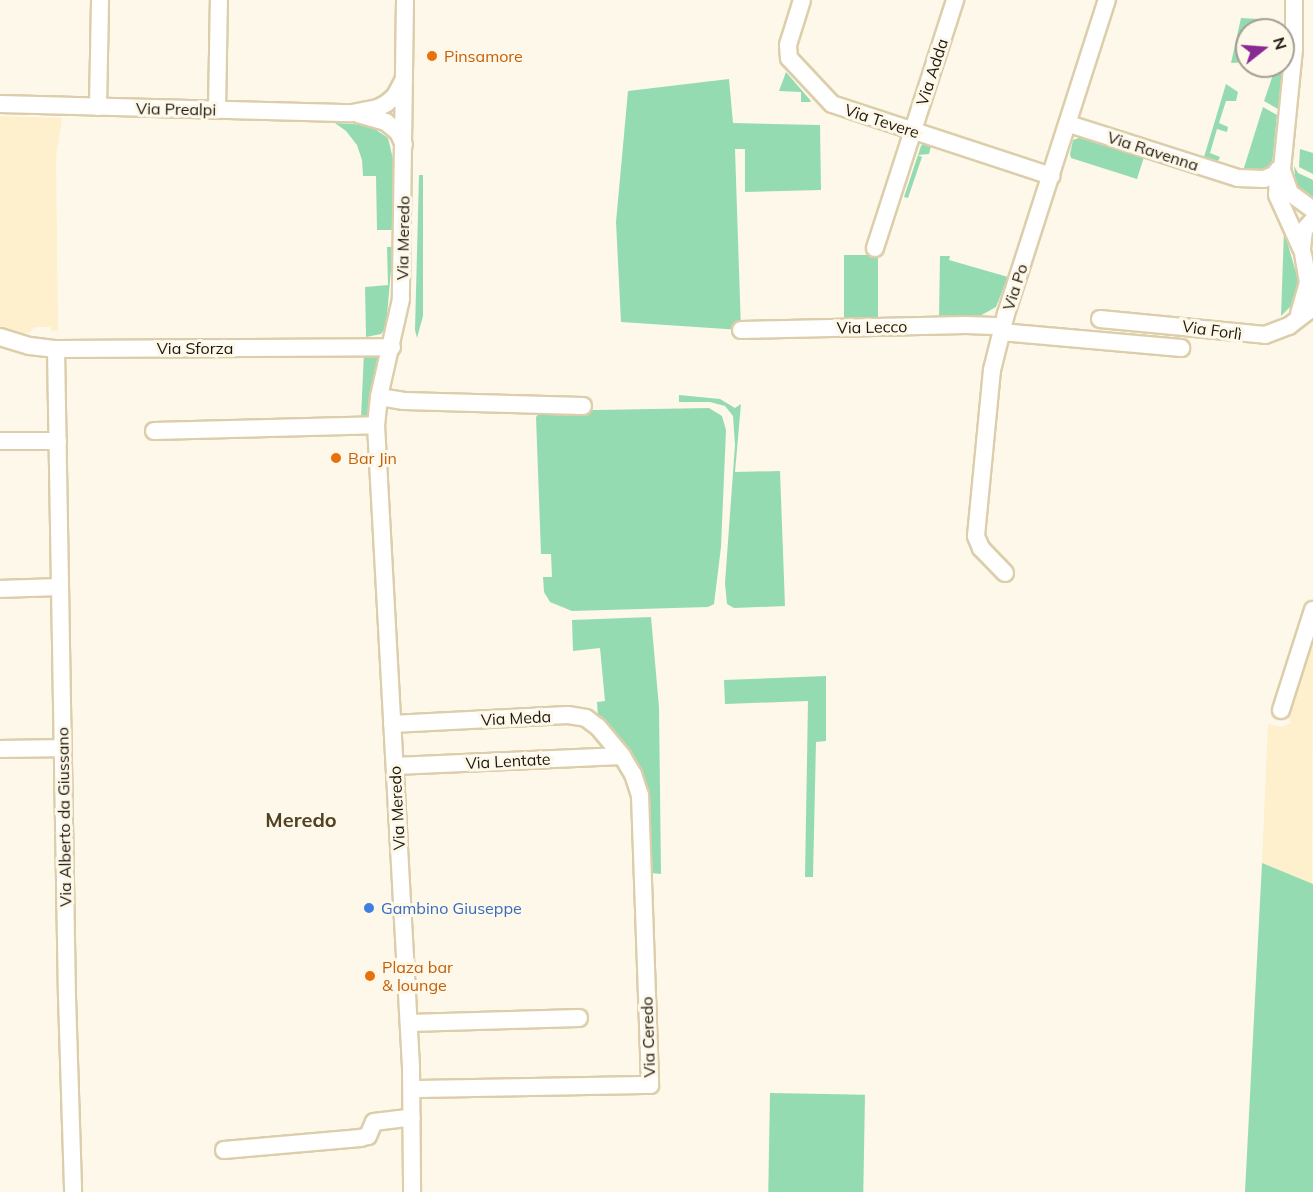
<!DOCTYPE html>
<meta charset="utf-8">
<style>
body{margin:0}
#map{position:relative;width:1313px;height:1192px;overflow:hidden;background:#fdf8e9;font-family:Mulish,sans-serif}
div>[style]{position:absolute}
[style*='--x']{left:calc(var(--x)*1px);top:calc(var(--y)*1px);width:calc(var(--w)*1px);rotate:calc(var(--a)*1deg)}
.built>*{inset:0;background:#fef0cd}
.green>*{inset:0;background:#95dbb2;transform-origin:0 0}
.roads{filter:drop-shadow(2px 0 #dcceaa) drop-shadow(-2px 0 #dcceaa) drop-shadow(0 2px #dcceaa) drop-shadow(0 -2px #dcceaa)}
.minor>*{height:16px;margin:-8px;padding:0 8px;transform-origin:8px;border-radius:8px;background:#fff}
.dots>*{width:16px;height:16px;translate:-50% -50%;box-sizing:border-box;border:3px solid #fdf8e9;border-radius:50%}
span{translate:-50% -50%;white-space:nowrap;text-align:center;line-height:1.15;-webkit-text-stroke:6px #fdf8e9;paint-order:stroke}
.food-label{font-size:16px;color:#c56008}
.left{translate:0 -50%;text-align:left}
.street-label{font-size:16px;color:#1d180b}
.shop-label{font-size:16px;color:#366cbe}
.quarter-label{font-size:20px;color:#504324;font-weight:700}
.north{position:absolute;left:1235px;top:18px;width:60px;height:60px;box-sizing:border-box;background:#fdf8e9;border:2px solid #a39e90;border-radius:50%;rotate:73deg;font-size:16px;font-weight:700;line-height:24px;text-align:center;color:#1d180b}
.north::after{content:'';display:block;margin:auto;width:21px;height:27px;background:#882994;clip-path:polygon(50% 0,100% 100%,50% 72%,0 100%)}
</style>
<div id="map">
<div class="built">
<div style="clip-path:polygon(0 116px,62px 118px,56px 157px,58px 331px,52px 331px,50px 327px,35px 327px,29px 333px,21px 333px,0 328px)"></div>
<div style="clip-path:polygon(1310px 647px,1313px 647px,1312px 884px,1262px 863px,1268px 724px,1281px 727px,1291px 723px,1289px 717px)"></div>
</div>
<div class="green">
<div style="clip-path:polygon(1241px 18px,1259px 19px,1259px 24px,1258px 29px,1249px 26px,1247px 30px,1241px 52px,1247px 54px,1247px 62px,1231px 63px)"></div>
<div style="clip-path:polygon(1276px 66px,1283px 66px,1278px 109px,1264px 101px)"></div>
<div style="clip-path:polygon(786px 72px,811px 101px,810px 102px,801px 102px,801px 92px,779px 91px)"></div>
<div style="clip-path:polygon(729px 79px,733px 123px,820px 125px,821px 190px,745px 192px,745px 149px,735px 149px,741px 330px,621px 322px,616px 222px,628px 91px)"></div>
<div style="clip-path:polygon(1226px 84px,1238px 92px,1236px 101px,1226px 101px,1219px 123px,1228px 127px,1227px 132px,1217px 129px,1210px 153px,1220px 157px,1218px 161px,1204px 157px)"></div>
<div style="clip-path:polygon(1263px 107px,1277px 115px,1272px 165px,1268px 171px,1243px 171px)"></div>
<div style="clip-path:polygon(335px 123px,369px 125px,388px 138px,393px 159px,394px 230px,377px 230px,376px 176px,363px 176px,362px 160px,357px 145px,346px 131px)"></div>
<div style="clip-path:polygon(1082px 137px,1144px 157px,1137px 179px,1071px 158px,1070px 154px,1073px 140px)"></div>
<div style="clip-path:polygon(924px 143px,931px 146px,929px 154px,918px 155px,922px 157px,908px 198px,904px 197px,921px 146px)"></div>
<div style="clip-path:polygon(1300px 149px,1313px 153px,1313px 174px,1299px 167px)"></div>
<div style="clip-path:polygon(1294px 166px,1298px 173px,1313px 180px,1313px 200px,1296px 186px)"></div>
<div style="clip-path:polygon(419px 175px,423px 175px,423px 316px,417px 338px,415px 330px)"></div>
<div style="clip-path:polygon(1284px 231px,1299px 283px,1294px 303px,1281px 316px)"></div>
<div style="clip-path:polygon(387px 247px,393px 247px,386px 327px,381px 334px,366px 337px,365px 287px,388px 285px)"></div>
<div style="left:844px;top:255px;width:34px;height:68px"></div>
<div style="clip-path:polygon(940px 256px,950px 256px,949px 260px,1008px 277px,996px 307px,978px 317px,939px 317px)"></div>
<div style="clip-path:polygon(364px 352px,374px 353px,380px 358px,369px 418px,361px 418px)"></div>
<div style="clip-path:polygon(679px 395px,720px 399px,735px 408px,741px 404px,735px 472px,780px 471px,785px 606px,734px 608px,727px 604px,725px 583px,735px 445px,733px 416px,725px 406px,710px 402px,679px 402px)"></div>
<div style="clip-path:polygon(709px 408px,722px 416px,726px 430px,721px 547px,714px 604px,708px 607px,572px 611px,550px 602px,544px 592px,543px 577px,552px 577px,551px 554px,541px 554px,536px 417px,541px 411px)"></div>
<div style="clip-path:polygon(651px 617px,659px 707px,661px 874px,651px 873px,646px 811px,598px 717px,597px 702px,605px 701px,600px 648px,573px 651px,572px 620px)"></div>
<div style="clip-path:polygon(826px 676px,826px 741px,816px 742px,813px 877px,805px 877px,808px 701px,725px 704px,724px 680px)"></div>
<div style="clip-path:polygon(1262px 863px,1313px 884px,1313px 1192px,1245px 1192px)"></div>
<div style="left:770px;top:1093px;width:95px;height:99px;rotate:1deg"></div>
</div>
<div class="roads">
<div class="minor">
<div style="--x:405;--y:0;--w:299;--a:90.8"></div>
<div style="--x:401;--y:299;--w:100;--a:102.7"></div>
<div style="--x:379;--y:397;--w:28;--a:96"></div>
<div style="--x:376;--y:425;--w:643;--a:86.88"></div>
<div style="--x:411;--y:1067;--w:125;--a:89.5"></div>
<div style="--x:802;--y:0;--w:47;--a:107.3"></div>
<div style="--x:788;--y:45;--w:13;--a:86"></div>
<div style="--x:789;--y:58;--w:63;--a:46.9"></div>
<div style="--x:832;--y:104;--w:231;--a:18.2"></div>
<div style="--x:1294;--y:0;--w:49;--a:90"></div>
<div style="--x:1294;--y:49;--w:122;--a:95.7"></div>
<div style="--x:1282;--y:170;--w:24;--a:71"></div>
<div style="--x:1290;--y:193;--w:29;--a:36"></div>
<div style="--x:0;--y:104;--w:352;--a:1.5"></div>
<div style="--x:352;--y:113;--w:26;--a:-11"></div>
<div style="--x:378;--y:108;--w:10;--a:-29"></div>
<div style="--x:387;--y:103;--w:11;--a:-41"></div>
<div style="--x:395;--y:96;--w:19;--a:-62"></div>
<div style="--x:98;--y:107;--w:107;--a:-88.9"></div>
<div style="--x:217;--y:110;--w:110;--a:-89"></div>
<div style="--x:358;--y:114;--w:29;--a:16"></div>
<div style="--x:386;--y:122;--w:16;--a:40"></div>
<div style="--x:398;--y:132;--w:14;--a:65"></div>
<div style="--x:1069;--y:124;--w:177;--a:17.7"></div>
<div style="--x:1238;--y:178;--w:26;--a:2"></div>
<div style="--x:1264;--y:179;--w:11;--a:-22"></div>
<div style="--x:1274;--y:175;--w:8;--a:-50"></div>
<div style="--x:1278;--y:170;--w:25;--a:92"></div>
<div style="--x:1277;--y:195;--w:60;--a:65.6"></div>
<div style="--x:875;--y:248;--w:261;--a:-72.1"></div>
<div style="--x:1302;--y:249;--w:19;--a:-84"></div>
<div style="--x:1304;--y:230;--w:13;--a:-48"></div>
<div style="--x:1299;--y:314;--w:33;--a:-74"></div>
<div style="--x:1308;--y:282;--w:27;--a:-100"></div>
<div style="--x:1100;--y:319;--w:166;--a:5.5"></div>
<div style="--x:1265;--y:335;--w:26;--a:-21"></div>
<div style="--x:1289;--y:326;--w:23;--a:-38"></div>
<div style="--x:1307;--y:312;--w:11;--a:-56"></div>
<div style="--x:741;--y:330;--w:225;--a:-1.3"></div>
<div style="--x:966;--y:325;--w:36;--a:2"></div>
<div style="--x:1001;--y:332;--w:181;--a:5.1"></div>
<div style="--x:0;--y:337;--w:31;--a:17"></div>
<div style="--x:30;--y:346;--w:26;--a:7"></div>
<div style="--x:56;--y:349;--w:336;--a:-0.3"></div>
<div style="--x:56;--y:349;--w:648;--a:89.03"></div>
<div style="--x:67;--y:997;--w:195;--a:88.2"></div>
<div style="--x:379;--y:397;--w:24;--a:9"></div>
<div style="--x:403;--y:401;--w:180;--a:1.6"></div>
<div style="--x:154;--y:431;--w:222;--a:-1.5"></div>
<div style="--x:0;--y:441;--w:58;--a:0"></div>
<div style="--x:1005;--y:573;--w:35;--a:-134"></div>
<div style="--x:981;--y:548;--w:13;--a:-113"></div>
<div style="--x:976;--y:536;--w:167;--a:-84.5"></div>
<div style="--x:992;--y:370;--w:58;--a:-76"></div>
<div style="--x:1006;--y:314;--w:330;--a:-72.2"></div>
<div style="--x:0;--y:589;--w:60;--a:-1.9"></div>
<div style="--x:1281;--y:710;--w:105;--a:-72.3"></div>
<div style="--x:392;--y:724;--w:176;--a:-2.9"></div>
<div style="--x:568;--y:715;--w:18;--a:9"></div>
<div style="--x:586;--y:718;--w:15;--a:37"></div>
<div style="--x:598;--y:727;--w:38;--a:50"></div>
<div style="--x:622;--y:756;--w:21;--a:59"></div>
<div style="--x:633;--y:774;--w:22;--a:72"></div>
<div style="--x:640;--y:795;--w:290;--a:88"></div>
<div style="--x:650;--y:1085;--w:238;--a:179"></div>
<div style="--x:0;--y:749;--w:63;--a:-0.9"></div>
<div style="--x:395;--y:766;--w:227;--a:-2.5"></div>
<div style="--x:409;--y:1023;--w:170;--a:-1.7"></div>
<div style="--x:224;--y:1150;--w:137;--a:-5"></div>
<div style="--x:360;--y:1138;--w:8;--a:-14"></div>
<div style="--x:368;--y:1136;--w:15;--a:-67"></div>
<div style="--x:374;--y:1122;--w:38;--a:-7"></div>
</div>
</div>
<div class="dots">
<div style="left:432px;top:56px;background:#e8710a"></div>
<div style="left:336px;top:458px;background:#e8710a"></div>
<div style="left:369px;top:908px;background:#3f7fe0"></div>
<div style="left:370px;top:976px;background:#e8710a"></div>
</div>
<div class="food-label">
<span class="left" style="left:444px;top:56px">Pinsamore</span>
<span class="left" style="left:348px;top:458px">Bar Jin</span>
<span class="left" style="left:382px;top:976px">Plaza bar<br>&amp; lounge</span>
</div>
<div class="street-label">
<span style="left:932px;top:72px;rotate:-72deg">Via Adda</span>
<span style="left:176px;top:109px;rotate:1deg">Via Prealpi</span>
<span style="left:882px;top:121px;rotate:18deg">Via Tevere</span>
<span style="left:1153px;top:151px;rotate:18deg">Via Ravenna</span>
<span style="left:403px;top:238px;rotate:-89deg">Via Meredo</span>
<span style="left:1015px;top:287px;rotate:-72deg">Via Po</span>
<span style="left:872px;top:327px;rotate:-1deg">Via Lecco</span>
<span style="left:1212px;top:330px;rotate:8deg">Via Forlì</span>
<span style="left:195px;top:348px">Via Sforza</span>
<span style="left:516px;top:718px;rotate:-3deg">Via Meda</span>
<span style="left:508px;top:761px;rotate:-3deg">Via Lentate</span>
<span style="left:397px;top:808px;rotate:-93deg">Via Meredo</span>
<span style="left:64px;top:817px;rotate:-91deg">Via Alberto da Giussano</span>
<span style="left:648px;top:1037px;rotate:-92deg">Via Ceredo</span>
</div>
<div class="shop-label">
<span class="left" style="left:381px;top:908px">Gambino Giuseppe</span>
</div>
<div class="quarter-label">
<span style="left:301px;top:819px">Meredo</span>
</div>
<div class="north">N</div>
</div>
